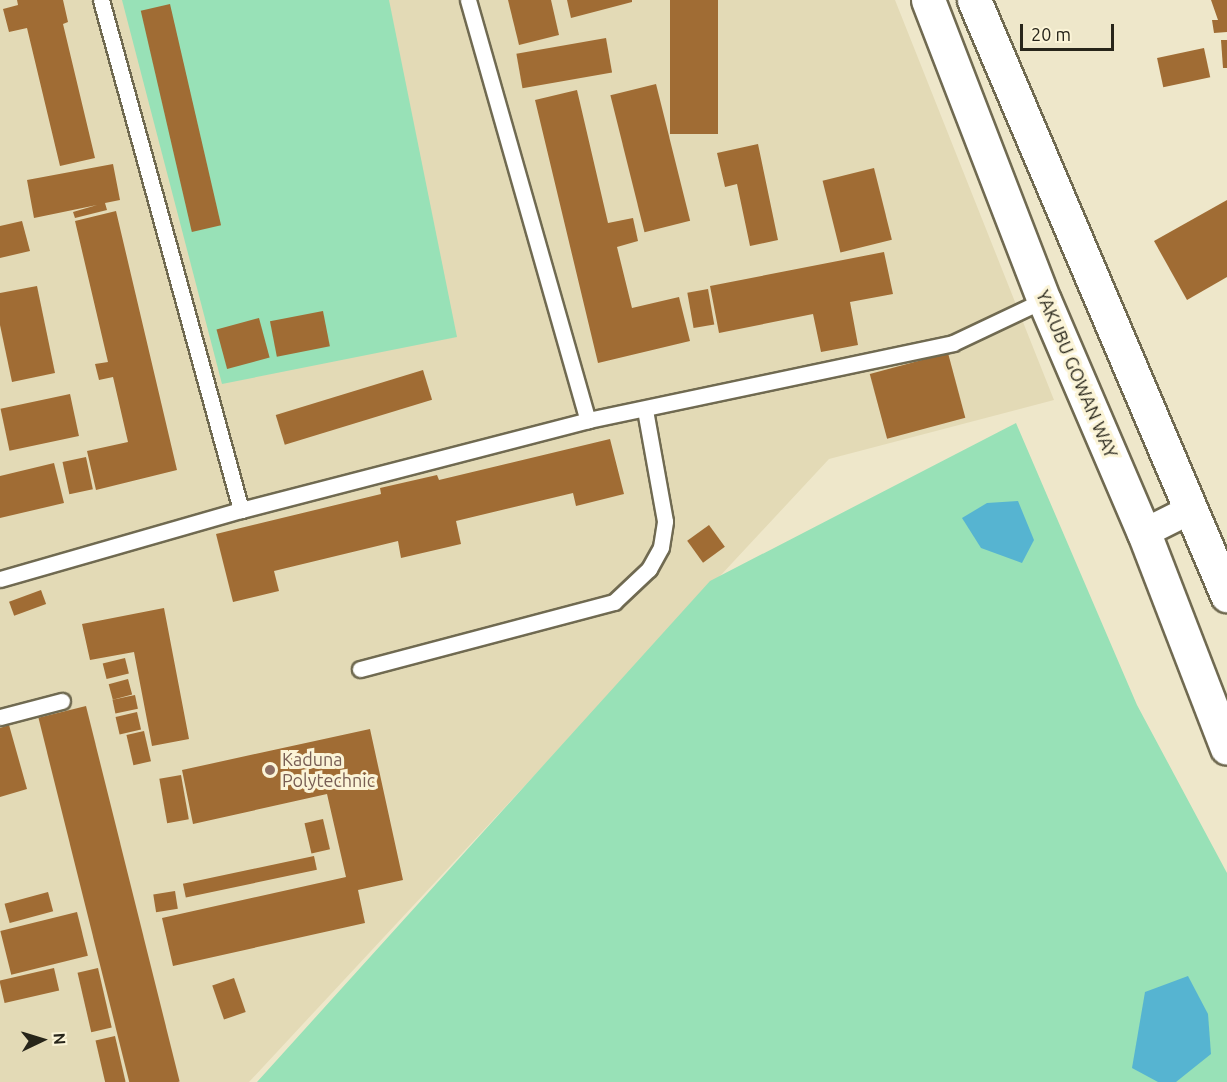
<!DOCTYPE html>
<style>
body{margin:0}
#map{position:relative;width:1227px;height:1082px;overflow:hidden;background:#eee7ca;font-family:Ubuntu,sans-serif}
div>[style]{position:absolute}
[style*='--x']{left:calc(var(--x)*1px);top:calc(var(--y)*1px);width:calc(var(--w)*1px);rotate:calc(var(--a)*1deg)}
.built>*{inset:0;background:#e3dab6}
.green>*{inset:0;background:#98e1b7}
.water>*{inset:0;background:#56b4d1}
.building>*{inset:0;background:#a06c34;transform-origin:0 0}
.roads{filter:drop-shadow(2px 0 #706a51) drop-shadow(-2px 0 #706a51) drop-shadow(0 2px #706a51) drop-shadow(0 -2px #706a51)}
.lane>*{height:15px;margin:-7.5px;padding:0 7.5px;transform-origin:7.5px;border-radius:7.5px;background:#fff}
.street>*{height:28px;margin:-14px;padding:0 14px;transform-origin:14px;border-radius:14px;background:#fff}
.secondary>*{height:33px;margin:-16.5px;padding:0 16.5px;transform-origin:16.5px;border-radius:16.5px;background:#fff}
.dots>*{width:16px;height:16px;translate:-50% -50%;box-sizing:border-box;border:3px solid #fbf4d7;border-radius:50%}
span{translate:-50% -50%;white-space:nowrap;text-align:center;line-height:1.15;-webkit-text-stroke:6px #fbf4d7;paint-order:stroke}
.street-label{font-size:18px;color:#27251a}
.education-label{font-size:18px;color:#785e54}
.left{translate:0 -50%;text-align:left}
.north{position:absolute;left:12px;top:1010px;width:60px;height:60px;-webkit-text-stroke:4px #fbf4d7;paint-order:stroke;rotate:86deg;font-size:16px;font-weight:700;line-height:24px;text-align:center;color:#27251a}
.north::after{content:'';display:block;margin:auto;width:21px;height:27px;background:#27251a;clip-path:polygon(50% 0,100% 100%,50% 72%,0 100%)}
.scale{position:absolute;left:1020px;top:24px;width:94px;height:27px;box-sizing:border-box;border:3px solid #27251a;border-top:0;padding-left:8px;font-size:18px;line-height:21px;white-space:nowrap;color:#27251a;-webkit-text-stroke:4px #fbf4d7;paint-order:stroke}
</style>
<div id="map">
<div class="built">
<div style="clip-path:polygon(0 0,895px 0,1054px 400px,829px 459px,249px 1082px,0 1082px)"></div>
</div>
<div class="green">
<div style="clip-path:polygon(122px 0,389px 0,457px 337px,222px 384px)"></div>
<div style="clip-path:polygon(1016px 423px,1137px 705px,1227px 873px,1227px 1082px,257px 1082px,710px 581px)"></div>
</div>
<div class="water">
<div style="clip-path:polygon(1018px 501px,1034px 540px,1022px 563px,981px 548px,962px 518px,987px 503px)"></div>
<div style="clip-path:polygon(1188px 976px,1208px 1014px,1211px 1054px,1176px 1082px,1158px 1082px,1132px 1068px,1145px 992px)"></div>
</div>
<div class="building">
<div style="clip-path:polygon(17px 0,63px 0,68px 22px,63px 24px,95px 158px,60px 166px,27px 28px,9px 32px,3px 9px,18px 5px)"></div>
<div style="clip-path:polygon(508px 0,551px 0,559px 35px,519px 45px)"></div>
<div style="clip-path:polygon(567px 0,632px 0,632px 2px,571px 18px)"></div>
<div style="left:670px;top:0;width:48px;height:134px"></div>
<div style="clip-path:polygon(1211px 0,1227px 0,1227px 32px,1214px 33px,1212px 20px,1218px 20px)"></div>
<div style="left:170px;top:4px;width:227px;height:30px;rotate:77deg"></div>
<div style="left:606px;top:38px;width:35px;height:91px;rotate:80deg"></div>
<div style="clip-path:polygon(1221px 40px,1227px 40px,1227px 68px,1223px 68px)"></div>
<div style="left:1204px;top:48px;width:30px;height:48px;rotate:78deg"></div>
<div style="left:656px;top:84px;width:141px;height:47px;rotate:76deg"></div>
<div style="clip-path:polygon(577px 90px,608px 223px,633px 218px,638px 241px,617px 247px,632px 308px,679px 297px,690px 341px,598px 363px,535px 100px)"></div>
<div style="clip-path:polygon(758px 144px,778px 240px,750px 246px,737px 184px,725px 187px,717px 153px)"></div>
<div style="clip-path:polygon(113px 164px,120px 200px,105px 203px,107px 210px,75px 218px,73px 212px,97px 205px,34px 218px,27px 180px)"></div>
<div style="left:874px;top:168px;width:74px;height:53px;rotate:76deg"></div>
<div style="clip-path:polygon(1227px 200px,1227px 277px,1187px 300px,1154px 241px)"></div>
<div style="clip-path:polygon(116px 211px,177px 470px,96px 490px,87px 451px,128px 442px,113px 377px,99px 380px,95px 364px,108px 362px,75px 221px)"></div>
<div style="clip-path:polygon(22px 221px,30px 251px,0 258px,0 226px)"></div>
<div style="clip-path:polygon(884px 252px,893px 294px,850px 302px,858px 345px,821px 352px,813px 314px,719px 333px,710px 286px)"></div>
<div style="clip-path:polygon(37px 286px,55px 373px,12px 382px,0 325px,0 293px)"></div>
<div style="left:708px;top:289px;width:36px;height:21px;rotate:80deg"></div>
<div style="left:323px;top:311px;width:36px;height:54px;rotate:79deg"></div>
<div style="left:259px;top:318px;width:41px;height:44px;rotate:75deg"></div>
<div style="left:948px;top:353px;width:67px;height:81px;rotate:75deg"></div>
<div style="left:423px;top:370px;width:31px;height:154px;rotate:73deg"></div>
<div style="left:70px;top:394px;width:43px;height:71px;rotate:78deg"></div>
<div style="clip-path:polygon(610px 439px,624px 494px,576px 506px,573px 493px,456px 521px,461px 544px,401px 558px,398px 541px,274px 571px,279px 591px,233px 602px,216px 534px,381px 494px,380px 488px,437px 475px,439px 480px)"></div>
<div style="left:86px;top:457px;width:33px;height:24px;rotate:78deg"></div>
<div style="clip-path:polygon(54px 463px,64px 503px,0 518px,0 476px)"></div>
<div style="left:709px;top:525px;width:27px;height:27px;rotate:54deg"></div>
<div style="left:41px;top:590px;width:15px;height:34px;rotate:70deg"></div>
<div style="clip-path:polygon(164px 608px,189px 739px,152px 746px,134px 652px,90px 660px,82px 624px)"></div>
<div style="left:125px;top:658px;width:16px;height:23px;rotate:76deg"></div>
<div style="left:128px;top:679px;width:16px;height:20px;rotate:75deg"></div>
<div style="left:135px;top:695px;width:14px;height:23px;rotate:78deg"></div>
<div style="left:86px;top:706px;width:387px;height:49px;rotate:76deg"></div>
<div style="left:137px;top:712px;width:18px;height:22px;rotate:77deg"></div>
<div style="clip-path:polygon(9px 725px,27px 789px,0 797px,0 728px)"></div>
<div style="clip-path:polygon(370px 729px,403px 880px,358px 890px,365px 923px,173px 966px,162px 918px,346px 877px,327px 794px,193px 824px,182px 770px)"></div>
<div style="left:144px;top:731px;width:31px;height:18px;rotate:77deg"></div>
<div style="left:181px;top:775px;width:45px;height:22px;rotate:80deg"></div>
<div style="left:323px;top:819px;width:31px;height:19px;rotate:77deg"></div>
<div style="left:314px;top:856px;width:14px;height:134px;rotate:78deg"></div>
<div style="left:175px;top:891px;width:18px;height:22px;rotate:81deg"></div>
<div style="left:48px;top:892px;width:20px;height:45px;rotate:75deg"></div>
<div style="left:77px;top:912px;width:45px;height:79px;rotate:76deg"></div>
<div style="left:54px;top:968px;width:23px;height:56px;rotate:77deg"></div>
<div style="left:98px;top:968px;width:61px;height:21px;rotate:77deg"></div>
<div style="left:234px;top:978px;width:36px;height:23px;rotate:71deg"></div>
<div style="left:115px;top:1036px;width:47px;height:20px;rotate:77deg"></div>
</div>
<div class="roads">
<div class="lane">
<div style="--x:101;--y:0;--w:529;--a:74.65"></div>
<div style="--x:468;--y:0;--w:437;--a:74.1"></div>
<div style="--x:0;--y:579;--w:251;--a:-16"></div>
<div style="--x:241;--y:510;--w:358;--a:-14.5"></div>
<div style="--x:588;--y:420;--w:373;--a:-11.9"></div>
<div style="--x:953;--y:343;--w:101;--a:-25.3"></div>
<div style="--x:360;--y:669;--w:263;--a:-14.8"></div>
<div style="--x:614;--y:602;--w:48;--a:-43.3"></div>
<div style="--x:649;--y:569;--w:25;--a:-61"></div>
<div style="--x:661;--y:547;--w:26;--a:-81"></div>
<div style="--x:665;--y:521;--w:113;--a:-100.2"></div>
<div style="--x:0;--y:717;--w:64;--a:-14.5"></div>
</div>
<div class="street">
<div style="--x:1144;--y:533;--w:54;--a:-26.6"></div>
</div>
<div class="secondary">
<div style="--x:928;--y:0;--w:322;--a:68.9"></div>
<div style="--x:1044;--y:300;--w:254;--a:66.8"></div>
<div style="--x:1144;--y:533;--w:230;--a:68.9"></div>
<div style="--x:974;--y:0;--w:647;--a:66.96"></div>
</div>
</div>
<div class="dots">
<div style="left:270px;top:770px;background:#8d6e63"></div>
</div>
<div class="street-label">
<span style="left:1077px;top:374px;rotate:67deg">YAKUBU GOWAN WAY</span>
</div>
<div class="education-label">
<span class="left" style="left:282px;top:770px">Kaduna<br>Polytechnic</span>
</div>
<div class="north">N</div>
<div class="scale">20 m</div>
</div>
